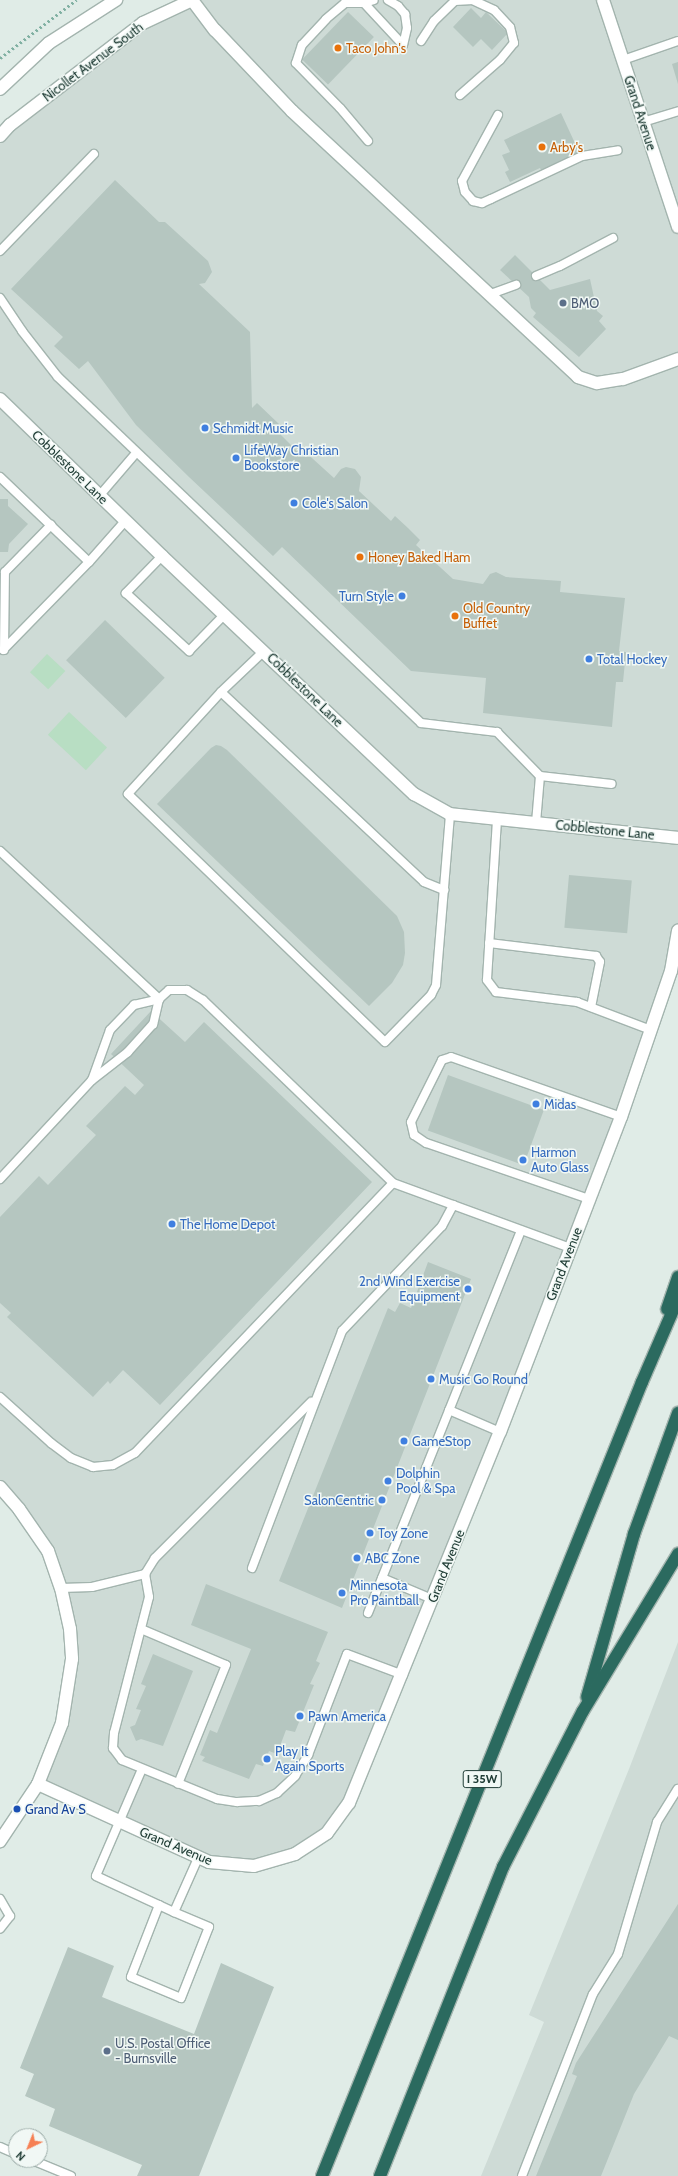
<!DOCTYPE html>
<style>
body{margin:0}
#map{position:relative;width:678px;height:2176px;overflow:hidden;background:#e0ece7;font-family:Cabin,sans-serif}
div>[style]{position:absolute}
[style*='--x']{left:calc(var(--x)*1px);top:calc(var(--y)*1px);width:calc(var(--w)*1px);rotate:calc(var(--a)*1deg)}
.built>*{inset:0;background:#cedbd6}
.green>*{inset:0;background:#b8dec3;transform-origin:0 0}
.building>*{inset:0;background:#b5c6c0;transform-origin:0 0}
.path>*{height:2.5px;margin-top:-1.25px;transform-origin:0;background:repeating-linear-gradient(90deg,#80b0a2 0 2px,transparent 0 5px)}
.roads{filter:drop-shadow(1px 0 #a3b4ae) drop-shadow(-1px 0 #a3b4ae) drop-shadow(0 1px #a3b4ae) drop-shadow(0 -1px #a3b4ae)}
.service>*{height:8px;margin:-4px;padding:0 4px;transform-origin:4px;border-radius:4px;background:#fff}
.minor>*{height:12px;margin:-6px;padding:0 6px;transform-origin:6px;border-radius:6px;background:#fff}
.tertiary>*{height:12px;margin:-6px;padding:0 6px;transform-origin:6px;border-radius:6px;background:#fff}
.secondary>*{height:12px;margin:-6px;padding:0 6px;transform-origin:6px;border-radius:6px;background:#fff}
.motorway>*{height:12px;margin:-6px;padding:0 6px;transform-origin:6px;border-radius:6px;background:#2b6a5f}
.dots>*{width:11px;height:11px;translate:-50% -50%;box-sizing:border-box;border:2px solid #f1f8f5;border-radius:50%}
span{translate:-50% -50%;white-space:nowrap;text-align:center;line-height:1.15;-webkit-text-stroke:3px #f1f8f5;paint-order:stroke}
.shield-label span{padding:1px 3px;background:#f1f8f5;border:1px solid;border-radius:3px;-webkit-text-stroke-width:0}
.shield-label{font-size:12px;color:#203d36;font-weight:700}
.food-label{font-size:13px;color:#c56008}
.left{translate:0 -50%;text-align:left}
.street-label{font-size:13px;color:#203d36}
.service-label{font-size:13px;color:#4e5e75}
.shop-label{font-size:13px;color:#366cbe}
.right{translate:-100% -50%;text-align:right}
.transit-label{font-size:13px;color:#164399}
.north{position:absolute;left:8px;top:2128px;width:40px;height:40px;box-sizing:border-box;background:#f1f8f5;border:1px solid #9dada9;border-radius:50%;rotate:223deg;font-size:11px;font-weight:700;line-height:16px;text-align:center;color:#203d36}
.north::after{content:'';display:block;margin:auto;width:14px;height:18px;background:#f68054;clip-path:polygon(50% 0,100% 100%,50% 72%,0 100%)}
</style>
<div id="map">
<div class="built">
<div style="clip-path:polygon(192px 0,678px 0,678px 931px,648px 1039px,349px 1803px,327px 1833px,295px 1854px,254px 1866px,209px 1862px,38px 1784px,62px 1722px,72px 1659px,48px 1551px,0 1487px,0 136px,143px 23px)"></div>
<div style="clip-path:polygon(678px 1642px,678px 2176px,481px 2176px,544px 2022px,529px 2015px,629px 1769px)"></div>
</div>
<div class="green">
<div style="left:47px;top:654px;width:25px;height:25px;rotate:43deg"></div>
<div style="left:69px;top:712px;width:52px;height:31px;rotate:43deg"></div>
</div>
<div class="building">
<div style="clip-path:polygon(471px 8px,481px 18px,486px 12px,508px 33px,492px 50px,481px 39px,473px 47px,453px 27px)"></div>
<div style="left:348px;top:12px;width:36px;height:66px;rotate:44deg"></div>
<div style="clip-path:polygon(678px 62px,678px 84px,672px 64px)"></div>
<div style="clip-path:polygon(561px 113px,580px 154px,542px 172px,540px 168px,510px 182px,505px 172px,509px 170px,502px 155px,510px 152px,504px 140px)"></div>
<div style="clip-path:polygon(115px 180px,159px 222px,165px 222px,208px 261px,212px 272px,205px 283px,199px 284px,250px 332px,252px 408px,257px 403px,280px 425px,276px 430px,298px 452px,302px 449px,334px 478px,341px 469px,346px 467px,355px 469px,361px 477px,359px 491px,391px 521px,395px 516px,408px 528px,420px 540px,416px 545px,453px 579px,483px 584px,490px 574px,496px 572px,506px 577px,561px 581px,560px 592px,625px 598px,619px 651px,626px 652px,623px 682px,616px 682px,612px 727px,483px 713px,486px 678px,411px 671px,282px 547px,273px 556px,189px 477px,136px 425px,88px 361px,79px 369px,54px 346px,63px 337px,11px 289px)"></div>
<div style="clip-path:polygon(515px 255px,550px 290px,590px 279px,597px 311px,603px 316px,599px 321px,606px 329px,579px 357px,533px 317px,536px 313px,531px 308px,529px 297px,500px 270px)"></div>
<div style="clip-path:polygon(0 499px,8px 499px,8px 506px,28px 524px,9px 544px,8px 552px,0 552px)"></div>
<div style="left:105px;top:620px;width:83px;height:56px;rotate:44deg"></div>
<div style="clip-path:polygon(216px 745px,221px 746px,227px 750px,397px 916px,404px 932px,405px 953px,403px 965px,392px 983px,369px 1006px,157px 804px,211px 748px)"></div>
<div style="left:569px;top:875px;width:63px;height:53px;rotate:5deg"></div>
<div style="clip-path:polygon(151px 1011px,185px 1042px,204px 1022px,372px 1182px,160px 1405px,123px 1370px,110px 1384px,108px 1381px,93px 1397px,7px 1317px,11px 1313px,0 1303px,0 1217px,39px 1176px,48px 1185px,96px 1135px,86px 1126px,125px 1086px,135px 1095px,144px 1085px,111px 1054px)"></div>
<div style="left:448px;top:1075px;width:102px;height:59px;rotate:20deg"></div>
<div style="clip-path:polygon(428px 1262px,471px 1279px,342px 1608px,279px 1581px,388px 1308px,395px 1312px,400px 1303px,411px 1308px)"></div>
<div style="clip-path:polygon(206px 1584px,328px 1632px,316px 1661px,320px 1663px,310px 1684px,314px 1685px,295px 1732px,286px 1730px,277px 1754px,269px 1751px,263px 1766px,256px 1764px,249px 1779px,202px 1761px,205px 1757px,200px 1755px,210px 1730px,217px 1733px,251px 1649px,191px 1625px)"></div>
<div style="clip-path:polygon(153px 1654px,193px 1671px,163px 1746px,141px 1739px,136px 1741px,130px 1727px,135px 1725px,141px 1710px,136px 1709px,146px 1686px,141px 1684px)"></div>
<div style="clip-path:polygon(678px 1904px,678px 2040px,669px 2036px,634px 2094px,601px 2176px,536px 2176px,577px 2076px,572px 2074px,576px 2063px)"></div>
<div style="clip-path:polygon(68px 1947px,114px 1966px,102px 1997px,194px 2034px,221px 1963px,274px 1987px,199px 2176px,137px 2176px,142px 2165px,49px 2126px,55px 2109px,25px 2096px,34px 2074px,20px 2068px)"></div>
</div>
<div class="path">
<div style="--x:0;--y:58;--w:96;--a:-37.3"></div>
</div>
<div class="roads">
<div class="service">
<div style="--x:388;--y:0;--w:12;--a:31"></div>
<div style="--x:398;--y:6;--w:11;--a:49"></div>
<div style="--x:405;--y:14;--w:14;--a:82"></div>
<div style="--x:407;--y:28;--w:17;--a:103"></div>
<div style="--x:364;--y:3;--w:10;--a:-17"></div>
<div style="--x:421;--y:41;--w:24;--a:-57"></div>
<div style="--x:434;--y:21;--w:29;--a:-44"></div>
<div style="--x:455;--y:1;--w:18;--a:-3"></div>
<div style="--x:623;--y:60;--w:58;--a:-19.1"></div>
<div style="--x:460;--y:95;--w:53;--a:-41.2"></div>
<div style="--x:500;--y:60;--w:22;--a:-51"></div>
<div style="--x:514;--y:43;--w:16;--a:-104"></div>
<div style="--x:510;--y:27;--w:23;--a:-133"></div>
<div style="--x:494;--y:10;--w:23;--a:-155"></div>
<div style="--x:498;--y:115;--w:75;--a:118.6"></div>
<div style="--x:462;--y:181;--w:11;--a:75"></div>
<div style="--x:465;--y:192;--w:12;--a:48"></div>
<div style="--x:473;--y:201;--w:9;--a:13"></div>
<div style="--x:482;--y:203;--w:10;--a:-24"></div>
<div style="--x:491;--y:199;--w:101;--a:-25.3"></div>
<div style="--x:582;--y:156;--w:36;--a:-9"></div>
<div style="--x:643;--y:122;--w:37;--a:-17"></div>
<div style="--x:368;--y:141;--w:43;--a:-130.3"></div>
<div style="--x:340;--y:108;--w:63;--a:-134.4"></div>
<div style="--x:296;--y:63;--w:19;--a:-72"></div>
<div style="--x:302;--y:45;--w:35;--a:-47"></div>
<div style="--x:326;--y:19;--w:25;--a:-40"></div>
<div style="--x:345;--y:3;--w:19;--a:0"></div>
<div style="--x:364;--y:3;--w:57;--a:47.1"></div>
<div style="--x:0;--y:251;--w:135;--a:-45.9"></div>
<div style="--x:536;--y:276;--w:26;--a:-23"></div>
<div style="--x:560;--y:266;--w:60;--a:-27.8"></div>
<div style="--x:488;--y:295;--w:30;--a:-20"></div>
<div style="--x:0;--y:298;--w:40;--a:56"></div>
<div style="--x:22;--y:331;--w:58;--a:52"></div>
<div style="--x:58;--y:377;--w:501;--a:43.63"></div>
<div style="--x:421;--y:723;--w:77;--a:6.8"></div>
<div style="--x:497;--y:732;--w:62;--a:45.7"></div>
<div style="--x:540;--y:776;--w:47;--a:94.9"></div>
<div style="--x:0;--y:477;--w:123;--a:43.7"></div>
<div style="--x:89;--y:562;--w:56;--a:-48.6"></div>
<div style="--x:100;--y:495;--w:55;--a:-49.4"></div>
<div style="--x:162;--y:556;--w:52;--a:134.2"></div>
<div style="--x:126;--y:593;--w:86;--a:42.6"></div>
<div style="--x:189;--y:651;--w:52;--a:-45.8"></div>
<div style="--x:3;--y:650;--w:123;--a:-45.7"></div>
<div style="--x:4;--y:650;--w:78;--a:-89.3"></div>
<div style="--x:5;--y:572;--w:66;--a:-45.6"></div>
<div style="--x:264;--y:651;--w:59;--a:136.4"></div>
<div style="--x:221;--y:692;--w:138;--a:132.4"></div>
<div style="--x:128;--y:794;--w:357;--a:44"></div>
<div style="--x:385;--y:1042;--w:66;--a:-45.6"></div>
<div style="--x:431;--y:995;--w:11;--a:-63"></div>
<div style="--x:436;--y:985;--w:172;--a:-85.3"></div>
<div style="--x:221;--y:692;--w:278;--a:43.1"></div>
<div style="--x:424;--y:882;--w:22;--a:22"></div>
<div style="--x:540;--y:776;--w:72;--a:6.3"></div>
<div style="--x:497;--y:820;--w:160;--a:93.6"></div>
<div style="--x:487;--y:980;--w:15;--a:53"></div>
<div style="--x:496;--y:992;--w:82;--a:7"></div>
<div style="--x:577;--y:1002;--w:79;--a:20.7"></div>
<div style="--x:0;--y:851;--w:217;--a:42.9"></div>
<div style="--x:159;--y:999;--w:13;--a:-42"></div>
<div style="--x:169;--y:990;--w:18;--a:0"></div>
<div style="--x:187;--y:990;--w:19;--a:32"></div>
<div style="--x:203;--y:1000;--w:264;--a:43.9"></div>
<div style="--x:393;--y:1183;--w:189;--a:20.1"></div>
<div style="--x:489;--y:943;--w:108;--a:6.9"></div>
<div style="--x:596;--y:956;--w:7;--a:56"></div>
<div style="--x:600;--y:962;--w:46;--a:101.3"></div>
<div style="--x:0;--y:1179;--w:135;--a:-47.1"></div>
<div style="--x:92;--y:1080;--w:53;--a:-70.2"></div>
<div style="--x:110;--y:1030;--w:35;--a:-46"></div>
<div style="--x:134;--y:1005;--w:26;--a:-13"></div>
<div style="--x:159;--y:999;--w:26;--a:103"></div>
<div style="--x:153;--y:1024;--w:38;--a:132"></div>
<div style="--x:128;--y:1052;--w:46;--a:142.1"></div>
<div style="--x:589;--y:1199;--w:172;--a:-161"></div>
<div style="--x:426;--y:1143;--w:14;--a:-146"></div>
<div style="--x:414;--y:1135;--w:13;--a:-103"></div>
<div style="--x:411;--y:1122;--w:69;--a:-63.4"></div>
<div style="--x:442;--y:1060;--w:9;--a:-18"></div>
<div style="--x:451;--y:1057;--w:180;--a:19.4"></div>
<div style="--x:0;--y:1397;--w:69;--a:42"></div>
<div style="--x:51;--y:1443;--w:25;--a:37"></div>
<div style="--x:71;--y:1458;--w:24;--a:22"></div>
<div style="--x:93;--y:1467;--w:20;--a:-6"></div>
<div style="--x:113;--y:1465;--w:25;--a:-29"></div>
<div style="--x:135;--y:1453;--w:373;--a:-46.3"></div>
<div style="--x:449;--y:1410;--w:56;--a:23.3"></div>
<div style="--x:252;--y:1568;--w:254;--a:-69.2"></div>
<div style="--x:342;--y:1331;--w:145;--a:-46.4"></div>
<div style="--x:442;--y:1226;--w:24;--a:-62"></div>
<div style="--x:145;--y:1574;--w:23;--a:80"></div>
<div style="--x:149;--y:1597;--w:140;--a:104.4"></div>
<div style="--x:114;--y:1733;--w:15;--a:94"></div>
<div style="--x:113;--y:1748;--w:15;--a:53"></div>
<div style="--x:122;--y:1760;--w:103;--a:22.3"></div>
<div style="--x:217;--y:1799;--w:20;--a:9"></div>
<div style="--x:237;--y:1802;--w:22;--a:-3"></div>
<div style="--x:259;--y:1801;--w:20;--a:-24"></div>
<div style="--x:277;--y:1793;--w:25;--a:-43"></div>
<div style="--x:295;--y:1776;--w:25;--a:-58"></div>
<div style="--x:308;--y:1755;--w:108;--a:-68.9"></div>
<div style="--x:347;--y:1654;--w:60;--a:20.6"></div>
<div style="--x:382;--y:1578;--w:54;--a:22.8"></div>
<div style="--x:61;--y:1588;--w:31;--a:-2"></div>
<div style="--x:92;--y:1587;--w:55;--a:-13.8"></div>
<div style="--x:145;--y:1574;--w:19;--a:-58"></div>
<div style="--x:155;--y:1558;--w:221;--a:-45"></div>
<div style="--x:368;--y:1613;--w:412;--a:-68.2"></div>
<div style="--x:141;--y:1629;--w:92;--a:23"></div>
<div style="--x:226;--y:1665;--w:128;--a:112"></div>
<div style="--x:142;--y:1769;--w:116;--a:113.3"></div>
<div style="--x:96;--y:1876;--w:86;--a:24.8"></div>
<div style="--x:174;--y:1912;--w:59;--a:-66"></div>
<div style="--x:0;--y:1899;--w:20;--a:60"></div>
<div style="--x:10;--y:1916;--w:16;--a:128"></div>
<div style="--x:159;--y:1905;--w:77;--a:111.3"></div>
<div style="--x:131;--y:1977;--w:54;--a:22.8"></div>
<div style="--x:181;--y:1998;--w:76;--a:-68.5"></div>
<div style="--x:209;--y:1927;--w:38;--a:-157"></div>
<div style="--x:0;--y:2147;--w:17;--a:24"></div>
<div style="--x:32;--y:2160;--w:42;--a:22.3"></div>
<div style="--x:522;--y:2176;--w:195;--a:-68.7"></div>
<div style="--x:593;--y:1994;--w:47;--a:-58"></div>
<div style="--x:618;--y:1954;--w:138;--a:-73.5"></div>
<div style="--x:657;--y:1822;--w:39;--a:-58"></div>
</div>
<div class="minor">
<div style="--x:192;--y:0;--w:38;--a:53"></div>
<div style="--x:215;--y:30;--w:112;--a:46.5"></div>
<div style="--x:292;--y:111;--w:391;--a:42.9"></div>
<div style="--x:578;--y:377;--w:20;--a:18"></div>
<div style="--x:597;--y:383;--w:26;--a:-9"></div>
<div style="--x:623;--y:379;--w:59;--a:-20"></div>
<div style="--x:603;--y:0;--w:239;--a:71.7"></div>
<div style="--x:0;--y:399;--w:226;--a:44.1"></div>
<div style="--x:162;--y:556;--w:347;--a:43.4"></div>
<div style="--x:414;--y:794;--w:41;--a:29.1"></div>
<div style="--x:450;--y:814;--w:229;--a:6"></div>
<div style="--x:38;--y:1784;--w:188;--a:24.5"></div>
<div style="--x:209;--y:1862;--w:45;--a:5.1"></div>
<div style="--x:254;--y:1866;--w:43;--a:-16.3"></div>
<div style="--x:295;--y:1854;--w:38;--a:-33"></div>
<div style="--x:327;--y:1833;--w:37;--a:-54"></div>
<div style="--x:349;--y:1803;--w:401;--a:-67.9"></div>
<div style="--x:500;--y:1432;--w:337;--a:-69"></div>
<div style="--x:621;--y:1117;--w:154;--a:-71.1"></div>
<div style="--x:671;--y:971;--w:41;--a:-80.1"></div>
</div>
<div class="tertiary">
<div style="--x:0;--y:1487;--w:29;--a:49"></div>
<div style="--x:19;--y:1509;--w:51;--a:55.4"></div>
<div style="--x:48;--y:1551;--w:39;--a:71"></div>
<div style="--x:61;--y:1588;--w:42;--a:77.6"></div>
<div style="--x:70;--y:1629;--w:30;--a:86"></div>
<div style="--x:72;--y:1659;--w:65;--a:98.9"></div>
<div style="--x:62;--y:1723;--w:66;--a:111.5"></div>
<div style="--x:38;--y:1784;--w:69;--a:123.7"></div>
</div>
<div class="secondary">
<div style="--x:0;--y:89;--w:67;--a:-43.2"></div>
<div style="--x:49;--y:43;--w:80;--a:-32.7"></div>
<div style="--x:0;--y:136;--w:15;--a:-48"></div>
<div style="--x:10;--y:125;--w:168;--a:-37.5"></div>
<div style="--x:143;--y:23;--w:54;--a:-25.1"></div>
</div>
<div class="motorway">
<div style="--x:667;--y:1309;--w:34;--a:-71"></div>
<div style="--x:587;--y:1697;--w:170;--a:-73.9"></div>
<div style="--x:634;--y:1534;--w:129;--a:-70"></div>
<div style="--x:322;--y:2176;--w:856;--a:-68.05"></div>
<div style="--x:642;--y:1382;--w:90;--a:-66.6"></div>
<div style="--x:380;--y:2176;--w:333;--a:-68.3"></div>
<div style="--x:503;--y:1867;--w:175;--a:-62.9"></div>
<div style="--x:583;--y:1711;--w:184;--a:-58.8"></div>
</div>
</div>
<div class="dots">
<div style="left:338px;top:48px;background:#e8710a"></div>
<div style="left:542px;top:147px;background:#e8710a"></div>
<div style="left:563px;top:303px;background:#5c6f8a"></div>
<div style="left:205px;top:428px;background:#3f7fe0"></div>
<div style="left:236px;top:458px;background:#3f7fe0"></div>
<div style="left:294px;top:503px;background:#3f7fe0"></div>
<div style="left:360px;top:557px;background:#e8710a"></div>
<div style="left:402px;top:596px;background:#3f7fe0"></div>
<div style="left:455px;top:616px;background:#e8710a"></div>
<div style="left:589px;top:659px;background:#3f7fe0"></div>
<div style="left:536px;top:1104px;background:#3f7fe0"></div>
<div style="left:523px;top:1160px;background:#3f7fe0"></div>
<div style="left:172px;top:1224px;background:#3f7fe0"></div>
<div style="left:468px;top:1289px;background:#3f7fe0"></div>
<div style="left:431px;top:1379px;background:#3f7fe0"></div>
<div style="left:404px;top:1441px;background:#3f7fe0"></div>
<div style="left:388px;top:1481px;background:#3f7fe0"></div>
<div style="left:382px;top:1500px;background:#3f7fe0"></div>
<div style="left:370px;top:1533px;background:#3f7fe0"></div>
<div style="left:357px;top:1558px;background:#3f7fe0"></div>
<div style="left:342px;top:1593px;background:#3f7fe0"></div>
<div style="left:300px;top:1716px;background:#3f7fe0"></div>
<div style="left:267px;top:1759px;background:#3f7fe0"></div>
<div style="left:17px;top:1809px;background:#1a4fb4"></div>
<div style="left:107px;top:2051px;background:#5c6f8a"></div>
</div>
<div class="shield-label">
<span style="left:482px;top:1779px">I 35W</span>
</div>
<div class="food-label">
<span class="left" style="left:346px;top:48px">Taco John's</span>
<span class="left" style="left:550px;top:147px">Arby's</span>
<span class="left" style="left:368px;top:557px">Honey Baked Ham</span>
<span class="left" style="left:463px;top:616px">Old Country<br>Buffet</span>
</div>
<div class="street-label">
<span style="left:93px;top:62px;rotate:-37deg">Nicollet Avenue South</span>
<span style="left:640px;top:113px;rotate:72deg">Grand Avenue</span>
<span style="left:70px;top:467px;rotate:44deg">Cobblestone Lane</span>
<span style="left:305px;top:690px;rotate:44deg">Cobblestone Lane</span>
<span style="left:605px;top:830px;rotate:6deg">Cobblestone Lane</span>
<span style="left:564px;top:1264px;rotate:-69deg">Grand Avenue</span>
<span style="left:446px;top:1566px;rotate:-68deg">Grand Avenue</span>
<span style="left:176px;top:1846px;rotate:23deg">Grand Avenue</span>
</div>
<div class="service-label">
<span class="left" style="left:571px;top:303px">BMO</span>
<span class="left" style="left:115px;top:2051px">U.S. Postal Office<br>- Burnsville</span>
</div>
<div class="shop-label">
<span class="left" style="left:213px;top:428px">Schmidt Music</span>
<span class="left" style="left:244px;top:458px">LifeWay Christian<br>Bookstore</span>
<span class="left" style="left:302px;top:503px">Cole's Salon</span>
<span class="right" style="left:394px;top:596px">Turn Style</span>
<span class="left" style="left:597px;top:659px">Total Hockey</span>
<span class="left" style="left:544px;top:1104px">Midas</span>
<span class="left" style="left:531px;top:1160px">Harmon<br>Auto Glass</span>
<span class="left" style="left:180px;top:1224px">The Home Depot</span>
<span class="right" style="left:460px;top:1289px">2nd Wind Exercise<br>Equipment</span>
<span class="left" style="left:439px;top:1379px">Music Go Round</span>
<span class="left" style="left:412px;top:1441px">GameStop</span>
<span class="left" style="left:396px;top:1481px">Dolphin<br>Pool &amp; Spa</span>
<span class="right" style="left:374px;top:1500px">SalonCentric</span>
<span class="left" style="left:378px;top:1533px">Toy Zone</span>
<span class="left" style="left:365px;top:1558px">ABC Zone</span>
<span class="left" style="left:350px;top:1593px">Minnesota<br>Pro Paintball</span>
<span class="left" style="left:308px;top:1716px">Pawn America</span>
<span class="left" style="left:275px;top:1759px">Play It<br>Again Sports</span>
</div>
<div class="transit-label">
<span class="left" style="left:25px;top:1809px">Grand Av S</span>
</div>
<div class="north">N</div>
</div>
